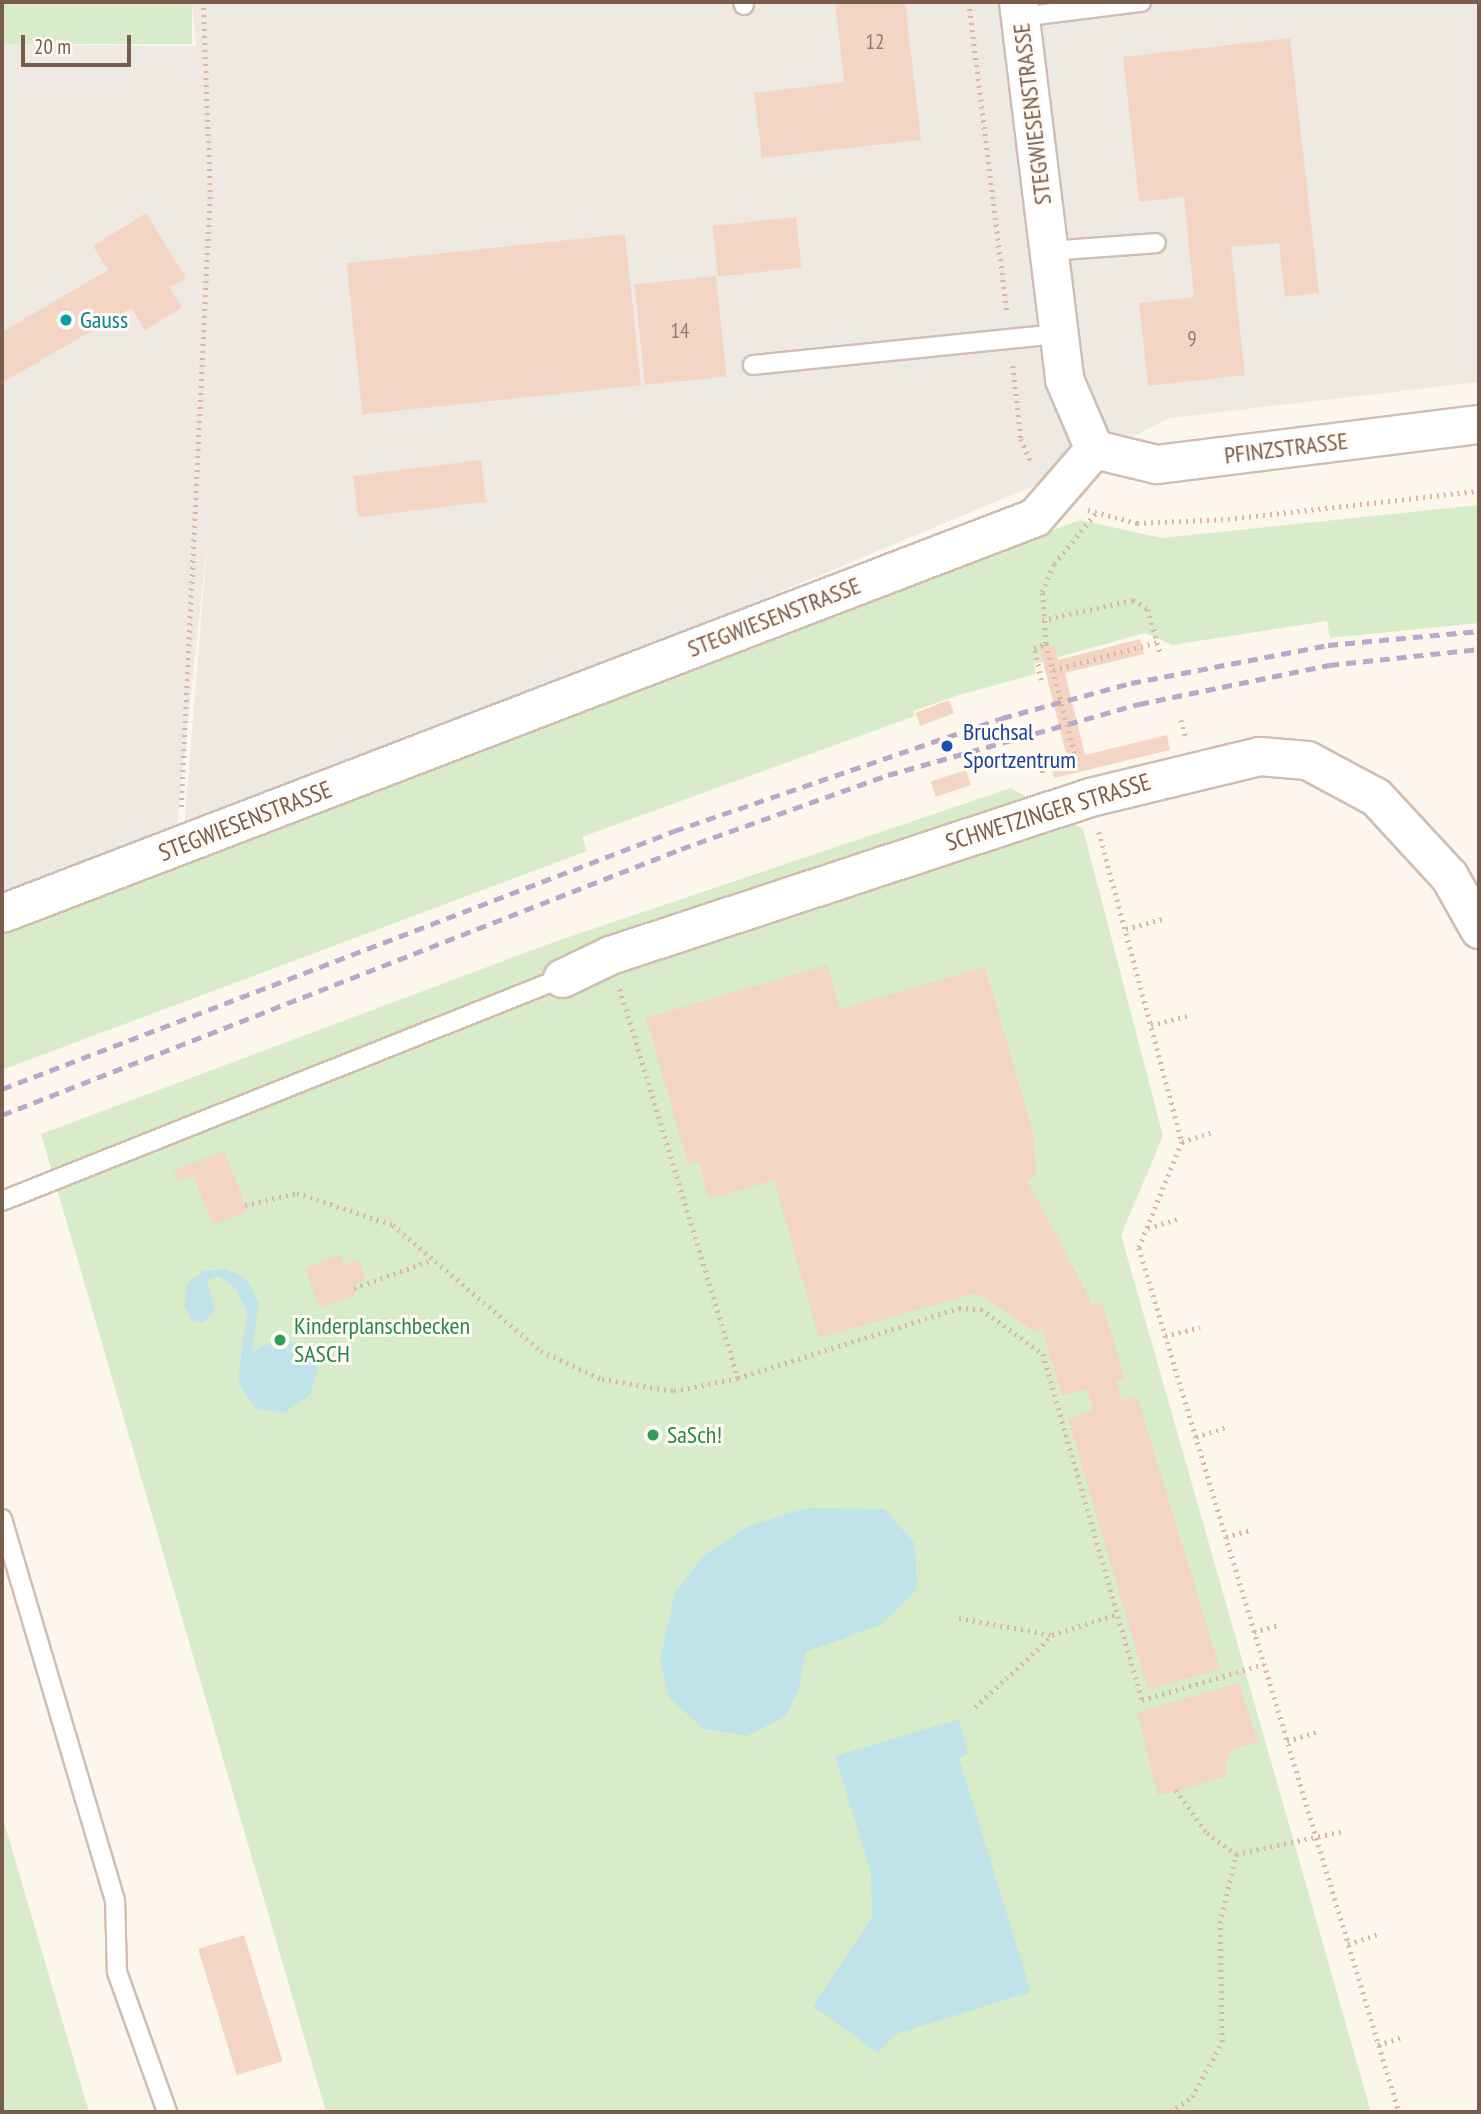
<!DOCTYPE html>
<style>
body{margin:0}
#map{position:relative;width:1481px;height:2114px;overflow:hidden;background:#fdf6ec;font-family:"PT Sans Narrow",sans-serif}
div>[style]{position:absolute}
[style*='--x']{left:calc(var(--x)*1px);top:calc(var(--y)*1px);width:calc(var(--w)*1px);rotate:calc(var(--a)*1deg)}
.industrial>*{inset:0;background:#efe9e4}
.green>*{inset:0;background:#d8ecc9;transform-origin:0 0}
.water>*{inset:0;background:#bfe3e8}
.building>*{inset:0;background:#f3d5c3;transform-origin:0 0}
.path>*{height:4.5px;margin-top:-2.25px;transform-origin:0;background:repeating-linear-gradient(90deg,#d9b8a5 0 2px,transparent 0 7px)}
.roads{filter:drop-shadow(2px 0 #d1beb0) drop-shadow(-2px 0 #d1beb0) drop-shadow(0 2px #d1beb0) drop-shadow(0 -2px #d1beb0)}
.lane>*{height:18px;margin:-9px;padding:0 9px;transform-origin:9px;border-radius:9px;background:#fff}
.street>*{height:37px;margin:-18.5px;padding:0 18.5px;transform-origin:18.5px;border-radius:18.5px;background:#fff}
.rail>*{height:5px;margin-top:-2.5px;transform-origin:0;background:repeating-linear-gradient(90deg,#b9a8c9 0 10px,transparent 0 17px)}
.path-bridge>*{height:4.5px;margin-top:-2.25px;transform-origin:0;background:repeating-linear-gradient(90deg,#d9b8a5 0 2px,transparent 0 7px)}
.dots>*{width:19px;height:19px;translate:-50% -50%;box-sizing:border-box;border:4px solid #fffaf3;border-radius:50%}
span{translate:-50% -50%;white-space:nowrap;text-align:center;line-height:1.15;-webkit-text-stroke:6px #fffaf3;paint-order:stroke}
.number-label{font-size:21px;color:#987a6a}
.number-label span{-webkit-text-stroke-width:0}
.street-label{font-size:24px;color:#7a5c4d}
.culture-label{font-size:24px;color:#0d838f}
.left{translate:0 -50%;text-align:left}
.transit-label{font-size:24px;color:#164399}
.leisure-label{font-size:24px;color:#27864d}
.frame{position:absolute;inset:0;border:4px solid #7a5c4d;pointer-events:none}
.scale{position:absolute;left:21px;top:35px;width:110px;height:32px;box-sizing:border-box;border:4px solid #7a5c4d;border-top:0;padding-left:9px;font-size:21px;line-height:24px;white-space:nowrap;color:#7a5c4d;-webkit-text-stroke:5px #fffaf3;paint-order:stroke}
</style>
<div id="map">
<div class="industrial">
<div style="clip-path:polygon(192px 2px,1479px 2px,1479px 382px,1170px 418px,1038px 484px,183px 841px,208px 536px,175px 843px,2px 914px,2px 44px,196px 46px)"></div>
</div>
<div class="green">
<div style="left:2px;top:2px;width:190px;height:42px"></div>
<div style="clip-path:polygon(1479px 505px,1479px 623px,1330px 638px,1327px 621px,1172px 645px,1145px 633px,1034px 664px,1036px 674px,959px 695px,913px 711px,915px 716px,582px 837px,587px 851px,2px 1070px,2px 928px,1080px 520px,1162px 538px)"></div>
<div style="clip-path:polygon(1011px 788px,1083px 829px,1163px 1136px,1121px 1235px,1371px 2112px,326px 2112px,41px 1134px,557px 941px)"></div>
<div style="clip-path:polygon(2px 1815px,89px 2112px,2px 2112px)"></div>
</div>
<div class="water">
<div style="clip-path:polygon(226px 1269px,245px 1278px,259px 1302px,252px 1352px,278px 1339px,293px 1342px,305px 1349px,318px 1369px,310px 1395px,284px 1413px,255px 1408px,238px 1381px,247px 1312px,236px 1289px,219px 1276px,207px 1280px,215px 1310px,204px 1323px,191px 1320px,184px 1305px,187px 1284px,203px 1271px)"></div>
<div style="clip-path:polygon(807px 1508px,885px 1509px,915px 1544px,917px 1589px,880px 1625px,806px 1652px,799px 1688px,786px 1716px,747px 1736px,704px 1729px,669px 1698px,660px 1661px,675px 1592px,705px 1555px,748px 1526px)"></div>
<div style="clip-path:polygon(959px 1719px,968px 1754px,959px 1758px,1031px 1992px,896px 2034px,878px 2053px,813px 2006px,872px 1917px,871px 1873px,835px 1756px)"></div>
</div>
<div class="building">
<div style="clip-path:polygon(835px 2px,905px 2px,921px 140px,762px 158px,754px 93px,844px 82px)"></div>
<div style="clip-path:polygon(1290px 38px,1319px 293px,1285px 297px,1279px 243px,1231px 247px,1245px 375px,1148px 386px,1139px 303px,1194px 297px,1184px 197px,1139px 202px,1123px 57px)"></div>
<div style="clip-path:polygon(146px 213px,186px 278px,170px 288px,182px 307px,145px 330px,131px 308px,2px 383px,2px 332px,108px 270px,93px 246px)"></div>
<div style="left:796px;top:217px;width:51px;height:84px;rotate:84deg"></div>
<div style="left:625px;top:234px;width:152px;height:280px;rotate:84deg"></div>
<div style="left:716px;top:276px;width:101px;height:82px;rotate:84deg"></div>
<div style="left:481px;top:460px;width:42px;height:129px;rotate:83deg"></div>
<div style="clip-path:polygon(1140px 639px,1144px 654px,1065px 673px,1085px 755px,1167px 735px,1170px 750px,1054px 778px,1051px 766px,1068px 762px,1040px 649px,1054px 646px,1058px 660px)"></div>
<div style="left:949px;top:700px;width:14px;height:36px;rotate:69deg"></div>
<div style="left:966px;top:770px;width:16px;height:37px;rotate:72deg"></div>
<div style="clip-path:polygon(827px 965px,840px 1009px,985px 967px,1033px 1133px,1037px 1176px,1027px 1180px,1093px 1305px,1102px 1302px,1125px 1379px,1116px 1381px,1122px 1401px,1137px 1396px,1220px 1669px,1148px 1690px,1068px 1419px,1093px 1410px,1087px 1389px,1062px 1396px,1042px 1329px,1036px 1332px,976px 1293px,819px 1338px,774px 1180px,709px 1199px,699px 1162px,688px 1165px,646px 1018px)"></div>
<div style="clip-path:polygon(224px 1151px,248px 1211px,213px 1225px,194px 1176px,178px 1182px,174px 1171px)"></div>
<div style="clip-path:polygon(340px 1255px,344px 1265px,359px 1259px,366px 1280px,353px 1285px,356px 1295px,320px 1308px,305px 1268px)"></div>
<div style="clip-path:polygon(1239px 1683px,1258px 1742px,1232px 1749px,1225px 1764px,1227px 1776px,1158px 1796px,1137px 1712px)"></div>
<div style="left:244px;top:1935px;width:132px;height:48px;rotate:73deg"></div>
</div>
<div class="path">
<div style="--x:969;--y:2;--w:312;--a:83"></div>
<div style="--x:1013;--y:366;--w:73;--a:83.7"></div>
<div style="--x:1021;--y:439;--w:26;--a:67"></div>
<div style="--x:1088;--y:510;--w:51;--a:14.9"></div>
<div style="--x:1137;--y:523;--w:91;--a:-2.5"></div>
<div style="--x:1228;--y:519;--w:253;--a:-6.4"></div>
<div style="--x:1042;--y:620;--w:93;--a:-12.4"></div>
<div style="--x:1133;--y:600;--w:17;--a:31"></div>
<div style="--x:1148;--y:609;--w:45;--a:74.4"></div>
<div style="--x:1046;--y:644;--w:27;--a:75"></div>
<div style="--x:1053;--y:670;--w:109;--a:-14.9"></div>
<div style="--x:1041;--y:680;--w:33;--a:-102"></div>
<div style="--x:1034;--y:648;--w:13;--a:-18"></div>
<div style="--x:1046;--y:644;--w:52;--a:-94.4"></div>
<div style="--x:1042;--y:592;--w:30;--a:-67"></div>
<div style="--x:1054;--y:564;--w:65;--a:-50.6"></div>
<div style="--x:1181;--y:720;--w:18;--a:74"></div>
<div style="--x:1040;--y:757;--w:18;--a:81"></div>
<div style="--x:181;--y:807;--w:616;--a:-87.3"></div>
<div style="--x:210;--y:192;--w:190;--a:-92.1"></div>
<div style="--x:1099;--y:832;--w:321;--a:75"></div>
<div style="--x:1182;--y:1142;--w:114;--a:112.1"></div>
<div style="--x:1139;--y:1248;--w:902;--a:73.25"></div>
<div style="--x:1126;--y:929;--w:41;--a:-15.8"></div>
<div style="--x:620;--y:989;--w:407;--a:73.1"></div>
<div style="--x:738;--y:1378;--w:232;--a:-17.6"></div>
<div style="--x:959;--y:1308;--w:22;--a:3"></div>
<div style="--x:981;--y:1309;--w:77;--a:36"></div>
<div style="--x:1043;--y:1354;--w:360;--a:74"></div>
<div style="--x:1142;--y:1700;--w:127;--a:-16.4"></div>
<div style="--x:1151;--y:1025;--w:38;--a:-14"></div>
<div style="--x:1182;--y:1142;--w:35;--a:-18"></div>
<div style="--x:245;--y:1205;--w:53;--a:-13"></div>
<div style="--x:297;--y:1193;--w:101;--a:18.4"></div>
<div style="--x:393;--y:1225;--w:194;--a:40.4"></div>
<div style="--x:541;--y:1351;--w:67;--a:24.7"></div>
<div style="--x:602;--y:1379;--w:73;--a:9.5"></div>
<div style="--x:674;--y:1391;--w:65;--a:-11.5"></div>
<div style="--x:1148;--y:1228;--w:34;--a:-17"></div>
<div style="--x:354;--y:1288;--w:83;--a:-19.7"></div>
<div style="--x:1165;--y:1336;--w:36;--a:-14"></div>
<div style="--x:1196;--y:1437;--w:33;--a:-18"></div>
<div style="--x:1226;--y:1537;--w:26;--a:-16"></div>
<div style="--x:959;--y:1618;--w:95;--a:10.4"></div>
<div style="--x:1052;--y:1635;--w:68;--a:-17.9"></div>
<div style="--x:1254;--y:1632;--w:26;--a:-16"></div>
<div style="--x:975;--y:1707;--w:105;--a:-42.7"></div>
<div style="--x:1287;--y:1741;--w:31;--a:-17"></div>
<div style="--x:1176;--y:1790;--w:53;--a:54.2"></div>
<div style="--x:1207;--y:1833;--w:36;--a:36"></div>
<div style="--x:1348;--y:1944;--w:32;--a:-18"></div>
<div style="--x:1378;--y:2045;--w:26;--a:-18"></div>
<div style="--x:1170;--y:2112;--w:27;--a:-34"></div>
<div style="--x:1192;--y:2097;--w:63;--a:-61.4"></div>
<div style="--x:1222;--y:2042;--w:119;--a:-91"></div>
<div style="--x:1220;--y:1923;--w:71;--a:-76.9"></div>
<div style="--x:1236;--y:1854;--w:109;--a:-12.1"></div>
</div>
<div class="roads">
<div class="lane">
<div style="--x:743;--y:2;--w:3;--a:72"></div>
<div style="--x:1020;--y:17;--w:122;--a:-7.1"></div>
<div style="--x:1048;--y:251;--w:108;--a:-4.2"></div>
<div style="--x:753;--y:365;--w:307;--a:-5.8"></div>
<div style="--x:2;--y:1201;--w:603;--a:-21.71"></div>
<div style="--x:2;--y:1519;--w:397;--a:73.5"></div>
<div style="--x:115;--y:1900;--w:72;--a:88.4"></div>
<div style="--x:117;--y:1972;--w:149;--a:70.3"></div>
</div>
<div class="street">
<div style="--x:1018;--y:2;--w:380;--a:83"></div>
<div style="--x:1064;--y:379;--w:76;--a:66.8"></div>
<div style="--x:1094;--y:449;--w:64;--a:13.6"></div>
<div style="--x:1156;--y:464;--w:325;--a:-7.1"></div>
<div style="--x:2;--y:913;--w:1106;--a:-20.97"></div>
<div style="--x:1035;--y:517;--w:90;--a:-49.1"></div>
<div style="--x:562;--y:978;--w:53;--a:-25.6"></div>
<div style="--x:610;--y:955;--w:505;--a:-18.22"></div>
<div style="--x:1090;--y:797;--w:174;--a:-13.6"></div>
<div style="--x:1259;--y:756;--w:48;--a:4.8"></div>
<div style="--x:1307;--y:760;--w:78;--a:28.2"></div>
<div style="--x:1376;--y:797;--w:108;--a:47.3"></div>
<div style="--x:1449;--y:876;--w:61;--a:60.5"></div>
</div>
</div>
<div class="rail">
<div style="--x:2;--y:1089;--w:720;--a:-21"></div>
<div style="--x:674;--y:831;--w:347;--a:-19"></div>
<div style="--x:1002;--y:718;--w:134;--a:-15.2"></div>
<div style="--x:1131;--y:683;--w:201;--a:-10.9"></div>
<div style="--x:1328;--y:645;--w:152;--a:-5.3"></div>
<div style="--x:2;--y:1115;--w:729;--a:-21.39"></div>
<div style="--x:681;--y:849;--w:220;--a:-19.7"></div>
<div style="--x:888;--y:775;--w:261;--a:-15.8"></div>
<div style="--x:1139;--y:704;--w:194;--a:-11.6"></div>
<div style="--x:1329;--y:665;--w:151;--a:-6.1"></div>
</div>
<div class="path-bridge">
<div style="--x:1053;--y:670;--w:99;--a:75.4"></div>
</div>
<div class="dots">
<div style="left:66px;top:320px;background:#0f9aa8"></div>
<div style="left:947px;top:746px;background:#1a4fb4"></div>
<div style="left:280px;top:1340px;background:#2e9e5b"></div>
<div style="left:653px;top:1435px;background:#2e9e5b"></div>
</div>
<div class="number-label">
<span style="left:875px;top:42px">12</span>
<span style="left:680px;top:331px">14</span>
<span style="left:1192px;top:339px">9</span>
</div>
<div class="street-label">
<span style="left:1032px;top:114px;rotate:-97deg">STEGWIESENSTRASSE</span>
<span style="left:1286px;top:448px;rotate:-7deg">PFINZSTRASSE</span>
<span style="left:774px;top:617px;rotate:-21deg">STEGWIESENSTRASSE</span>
<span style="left:1048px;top:812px;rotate:-17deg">SCHWETZINGER STRASSE</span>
<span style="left:245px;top:821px;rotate:-21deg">STEGWIESENSTRASSE</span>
</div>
<div class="culture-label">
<span class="left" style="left:80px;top:320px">Gauss</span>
</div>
<div class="transit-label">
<span class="left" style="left:963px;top:746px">Bruchsal<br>Sportzentrum</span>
</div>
<div class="leisure-label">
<span class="left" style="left:294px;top:1340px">Kinderplanschbecken<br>SASCH</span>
<span class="left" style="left:667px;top:1435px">SaSch!</span>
</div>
<div class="frame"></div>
<div class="scale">20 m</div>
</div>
